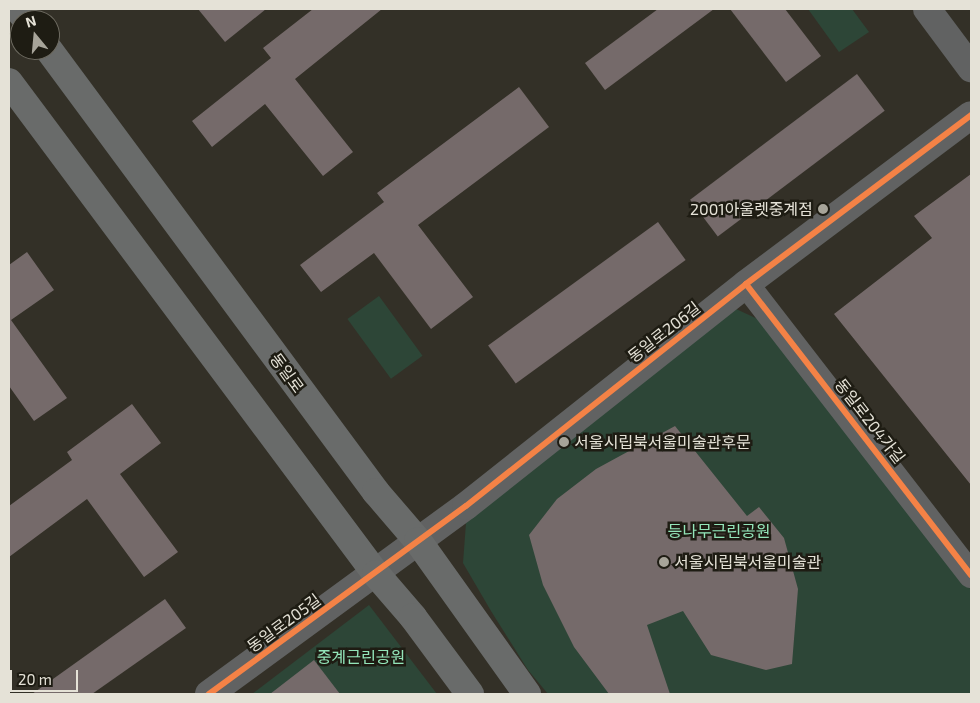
<!DOCTYPE html>
<meta charset="utf-8">
<style>
body{margin:0}
#map{position:relative;width:980px;height:703px;overflow:hidden;background:#333027;font-family:"Exo 2","Noto Sans KR",sans-serif}
div>[style]{position:absolute}
[style*='--x']{left:calc(var(--x)*1px);top:calc(var(--y)*1px);width:calc(var(--w)*1px);rotate:calc(var(--a)*1deg)}
.green>*{inset:0;background:#2d4637;transform-origin:0 0}
.building>*{inset:0;background:#756a6a;transform-origin:0 0}
.minor>*{height:26px;margin:-13px;padding:0 13px;transform-origin:13px;border-radius:13px;background:#616262}
.tertiary>*{height:28px;margin:-14px;padding:0 14px;transform-origin:14px;border-radius:14px;background:#616262}
.primary>*{height:28px;margin:-14px;padding:0 14px;transform-origin:14px;border-radius:14px;background:#696b6a}
.cycleway>*{height:6px;margin:-3px;padding:0 3px;transform-origin:3px;border-radius:3px;background:#f48246}
.dots>*{width:14px;height:14px;translate:-50% -50%;box-sizing:border-box;border:2px solid #1e1c13;border-radius:50%}
span{translate:-50% -50%;white-space:nowrap;text-align:center;line-height:1.15;-webkit-text-stroke:5px #1e1c13;paint-order:stroke}
.poi-label{font-size:16px;color:#e5e2d7}
.right{translate:-100% -50%;text-align:right}
.left{translate:0 -50%;text-align:left}
.street-label{font-size:16px;color:#e5e2d7}
.park-label{font-size:16px;color:#93e5b9}
.frame{position:absolute;inset:0;border:10px solid #e5e2d7;pointer-events:none}
.north{position:absolute;left:10px;top:10px;width:50px;height:50px;box-sizing:border-box;background:#1e1c13;border:1px solid #6e6b61;border-radius:50%;rotate:343deg;font-size:14px;font-weight:700;line-height:20px;text-align:center;color:#e5e2d7}
.north::after{content:'';display:block;margin:auto;width:18px;height:22px;background:#a7a499;clip-path:polygon(50% 0,100% 100%,50% 72%,0 100%)}
.scale{position:absolute;left:10px;top:670px;width:68px;height:22px;box-sizing:border-box;border:2px solid #e5e2d7;border-top:0;padding-left:6px;font-size:15px;line-height:18px;white-space:nowrap;color:#e5e2d7;-webkit-text-stroke:4px #1e1c13;paint-order:stroke}
</style>
<div id="map">
<div class="green">
<div style="clip-path:polygon(808px 9px,852px 9px,869px 32px,839px 52px)"></div>
<div style="left:379px;top:296px;width:74px;height:39px;rotate:54deg"></div>
<div style="clip-path:polygon(734px 308px,762px 321px,971px 590px,971px 694px,548px 694px,528px 670px,491px 611px,463px 563px,466px 523px)"></div>
<div style="clip-path:polygon(369px 605px,437px 694px,252px 694px)"></div>
</div>
<div class="building">
<div style="clip-path:polygon(198px 9px,266px 9px,225px 42px)"></div>
<div style="clip-path:polygon(313px 9px,382px 9px,295px 79px,353px 152px,323px 176px,265px 104px,212px 147px,192px 121px,271px 58px,263px 48px)"></div>
<div style="clip-path:polygon(658px 9px,714px 9px,605px 90px,585px 63px)"></div>
<div style="clip-path:polygon(730px 9px,785px 9px,821px 56px,786px 82px)"></div>
<div style="left:857px;top:74px;width:46px;height:209px;rotate:53deg"></div>
<div style="clip-path:polygon(519px 87px,549px 127px,418px 225px,473px 297px,431px 329px,374px 253px,321px 292px,300px 265px,384px 202px,377px 193px)"></div>
<div style="clip-path:polygon(971px 174px,971px 485px,834px 314px,932px 238px,914px 216px)"></div>
<div style="left:658px;top:222px;width:47px;height:210px;rotate:54deg"></div>
<div style="clip-path:polygon(27px 252px,54px 290px,11px 320px,67px 398px,34px 421px,9px 386px,9px 265px)"></div>
<div style="clip-path:polygon(132px 404px,161px 443px,120px 474px,178px 552px,144px 577px,87px 499px,9px 557px,9px 506px,72px 460px,67px 452px)"></div>
<div style="clip-path:polygon(675px 426px,747px 516px,759px 507px,784px 538px,798px 589px,792px 664px,766px 670px,711px 655px,683px 611px,647px 625px,670px 694px,609px 694px,574px 647px,543px 585px,529px 535px,557px 499px,596px 469px)"></div>
<div style="clip-path:polygon(165px 599px,186px 628px,92px 694px,32px 694px)"></div>
<div style="clip-path:polygon(314px 660px,340px 694px,270px 694px)"></div>
</div>
<div class="minor">
<div style="--x:746;--y:284;--w:368;--a:52.3"></div>
</div>
<div class="tertiary">
<div style="--x:927;--y:9;--w:74;--a:53.3"></div>
<div style="--x:209;--y:694;--w:318;--a:-36.2"></div>
<div style="--x:466;--y:506;--w:357;--a:-38.4"></div>
<div style="--x:746;--y:284;--w:281;--a:-36.9"></div>
</div>
<div class="primary">
<div style="--x:18;--y:9;--w:14;--a:51"></div>
<div style="--x:49;--y:50;--w:550;--a:53.51"></div>
<div style="--x:376;--y:492;--w:65;--a:49.4"></div>
<div style="--x:418;--y:541;--w:188;--a:54.5"></div>
<div style="--x:9;--y:82;--w:614;--a:53.28"></div>
<div style="--x:376;--y:574;--w:57;--a:49.3"></div>
<div style="--x:413;--y:617;--w:96;--a:53.5"></div>
</div>
<div class="cycleway">
<div style="--x:746;--y:284;--w:368;--a:52.3"></div>
<div style="--x:209;--y:694;--w:318;--a:-36.2"></div>
<div style="--x:466;--y:506;--w:357;--a:-38.4"></div>
<div style="--x:746;--y:284;--w:281;--a:-36.9"></div>
</div>
<div class="dots">
<div style="left:823px;top:209px;background:#a7a499"></div>
<div style="left:564px;top:442px;background:#a7a499"></div>
<div style="left:664px;top:562px;background:#a7a499"></div>
</div>
<div class="poi-label">
<span class="right" style="left:813px;top:209px">2001아울렛중계점</span>
<span class="left" style="left:574px;top:442px">서울시립북서울미술관후문</span>
<span class="left" style="left:674px;top:562px">서울시립북서울미술관</span>
</div>
<div class="street-label">
<span style="left:664px;top:332px;rotate:-38deg">동일로206길</span>
<span style="left:287px;top:373px;rotate:54deg">동일로</span>
<span style="left:870px;top:421px;rotate:52deg">동일로204가길</span>
<span style="left:284px;top:623px;rotate:-36deg">동일로205길</span>
</div>
<div class="park-label">
<span style="left:719px;top:531px">등나무근린공원</span>
<span style="left:361px;top:657px">중계근린공원</span>
</div>
<div class="frame"></div>
<div class="north">N</div>
<div class="scale">20 m</div>
</div>
